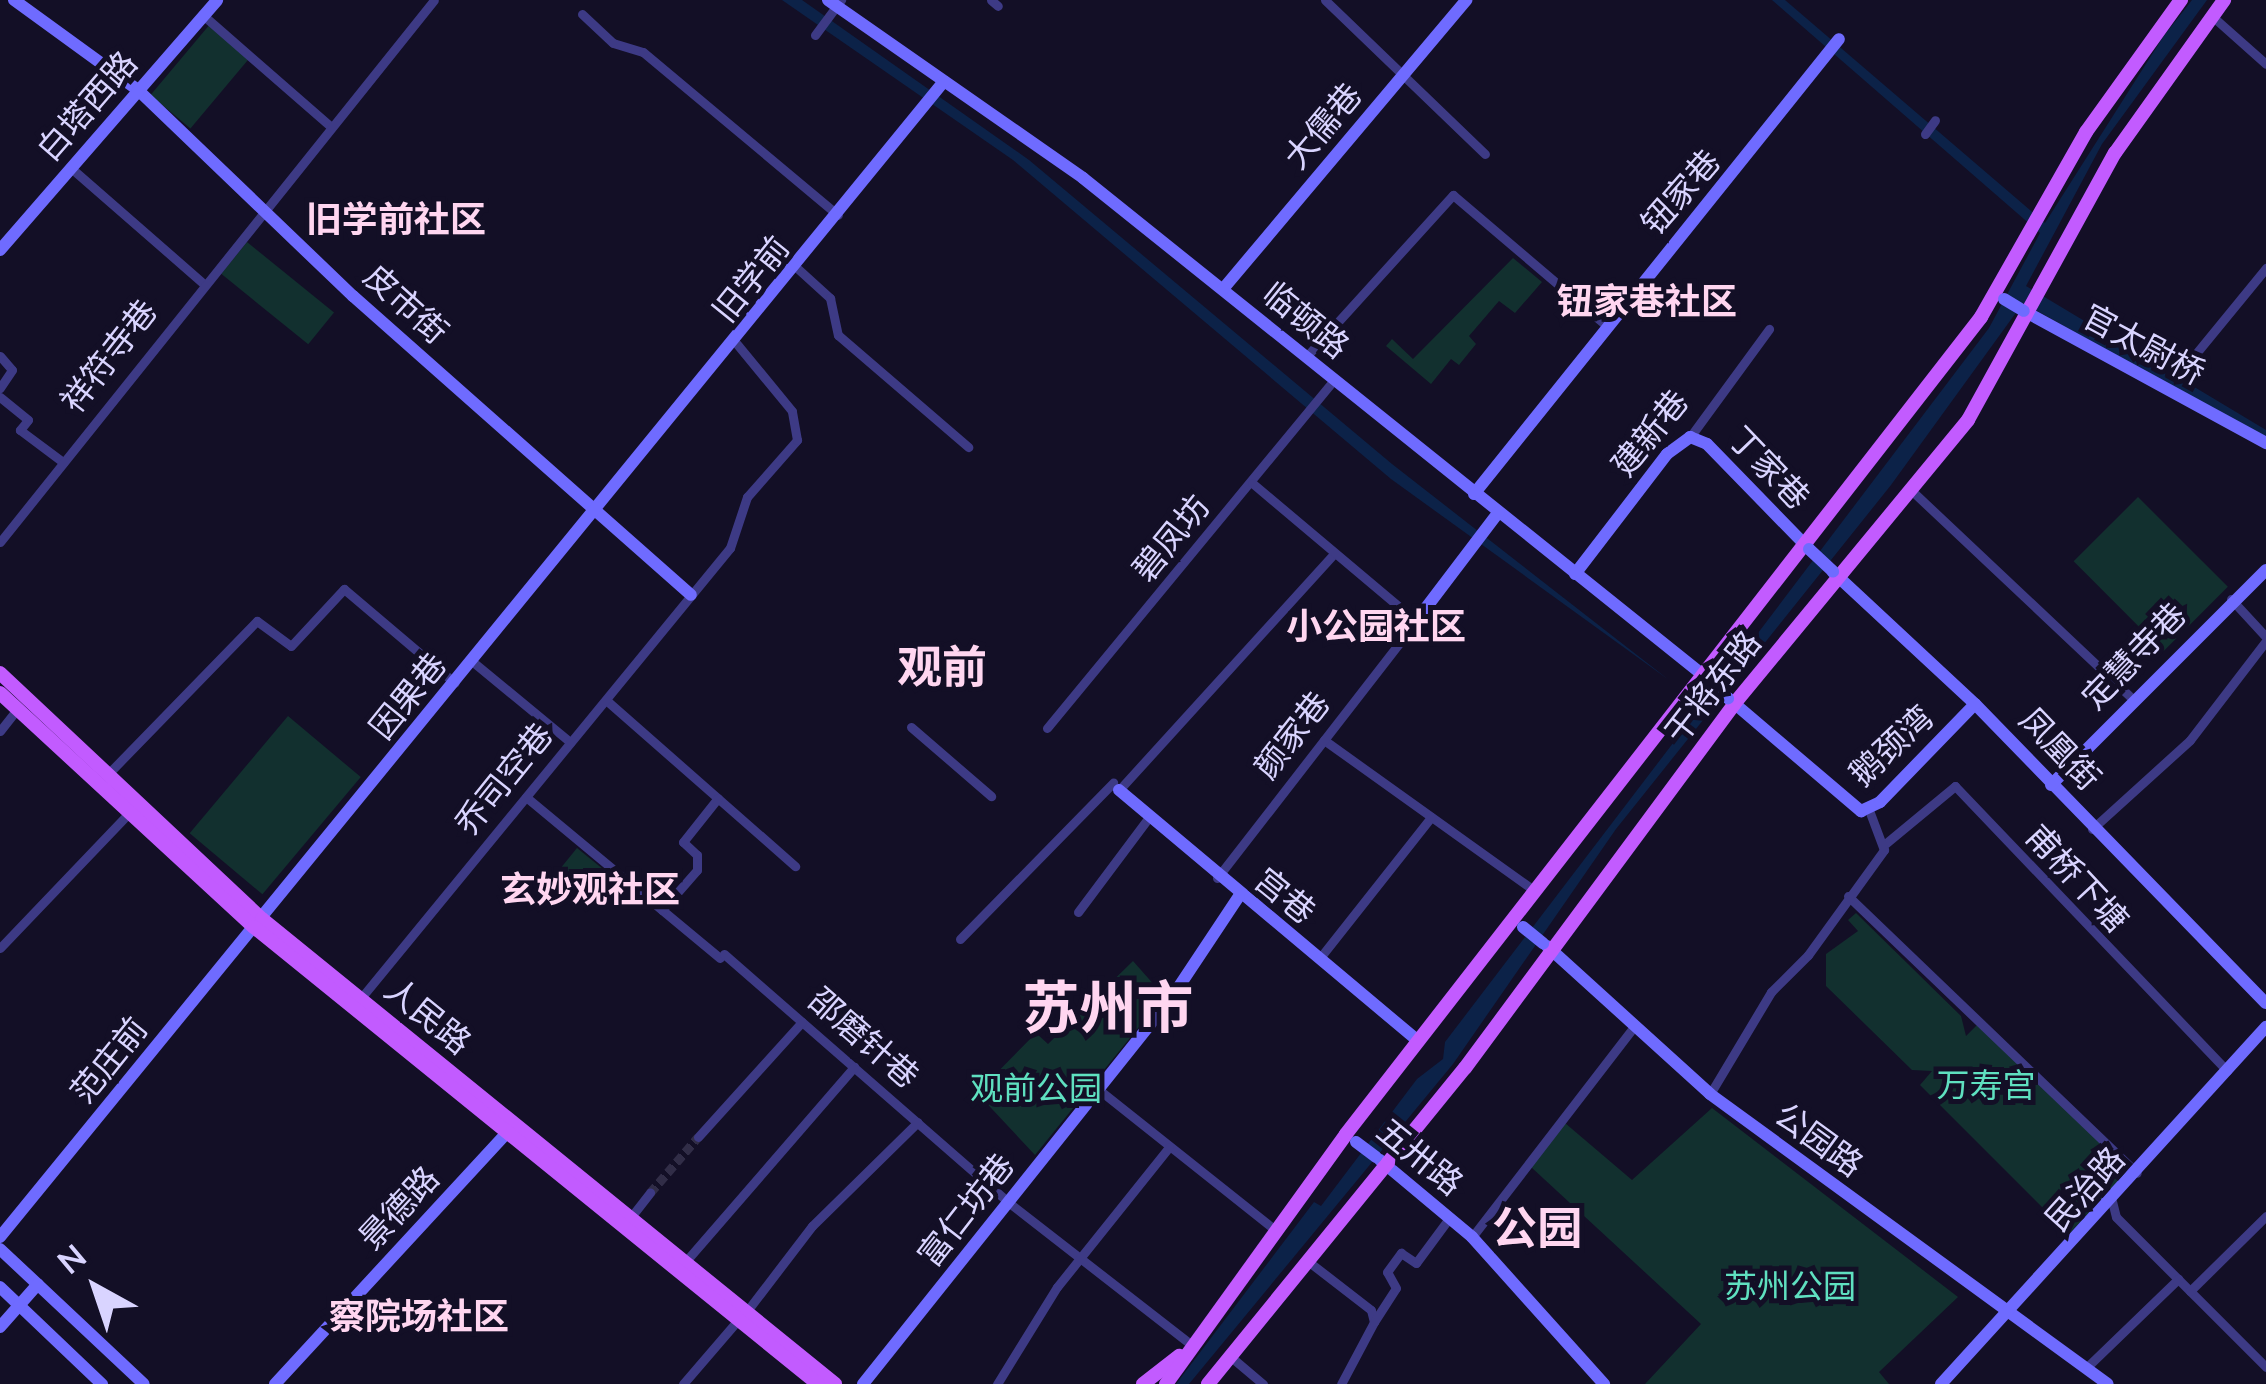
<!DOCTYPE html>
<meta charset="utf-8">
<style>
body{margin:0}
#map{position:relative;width:2266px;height:1384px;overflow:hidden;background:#130f26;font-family:"Nunito Sans","Noto Sans SC",sans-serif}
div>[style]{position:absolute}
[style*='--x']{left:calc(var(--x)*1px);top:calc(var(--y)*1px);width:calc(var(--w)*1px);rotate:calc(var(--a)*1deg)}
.green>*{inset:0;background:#12302f;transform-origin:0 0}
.water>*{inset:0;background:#0c2248}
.street-tunnel>*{height:9px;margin-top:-4.5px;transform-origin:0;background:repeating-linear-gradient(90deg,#312d47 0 9px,transparent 0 13.5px)}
.street>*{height:9px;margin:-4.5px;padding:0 4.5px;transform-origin:4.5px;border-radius:4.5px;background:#3d3a85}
.secondary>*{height:12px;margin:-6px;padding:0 6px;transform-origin:6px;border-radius:6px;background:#6f6bff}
.primary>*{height:14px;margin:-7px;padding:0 7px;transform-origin:7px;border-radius:7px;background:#c25bff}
.secondary-bridge>*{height:12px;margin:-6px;padding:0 6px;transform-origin:6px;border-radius:6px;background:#6f6bff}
span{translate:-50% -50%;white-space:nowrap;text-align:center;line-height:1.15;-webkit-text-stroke:10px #130f26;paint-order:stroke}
.street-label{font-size:33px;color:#d9d4ff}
.park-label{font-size:33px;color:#5fe0c0}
.neighbourhood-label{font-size:36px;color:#ffd6f0;font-weight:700}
.district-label{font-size:45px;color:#ffd6f0;font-weight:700}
.town-label{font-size:57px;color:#ffd6f0;font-weight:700}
.north{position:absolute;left:36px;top:1228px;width:120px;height:120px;-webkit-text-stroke:9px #130f26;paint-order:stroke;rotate:320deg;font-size:33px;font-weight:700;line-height:48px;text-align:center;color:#d9d4ff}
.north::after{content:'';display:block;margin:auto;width:42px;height:54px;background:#d9d4ff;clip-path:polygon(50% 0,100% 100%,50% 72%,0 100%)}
</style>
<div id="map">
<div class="green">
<div style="left:211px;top:23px;width:52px;height:94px;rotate:40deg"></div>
<div style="left:247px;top:242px;width:112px;height:41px;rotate:39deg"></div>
<div style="clip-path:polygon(1513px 258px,1542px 282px,1515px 313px,1499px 301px,1469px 336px,1476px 344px,1459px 365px,1451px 359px,1431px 384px,1386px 346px,1392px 339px,1413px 359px)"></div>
<div style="left:2138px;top:497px;width:127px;height:91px;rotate:45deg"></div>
<div style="left:288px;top:716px;width:95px;height:153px;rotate:40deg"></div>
<div style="left:577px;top:848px;width:46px;height:41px;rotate:39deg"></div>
<div style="clip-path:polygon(1856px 913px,1961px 1016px,1966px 1036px,1980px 1022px,2128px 1170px,2069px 1234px,1920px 1085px,1932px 1071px,1912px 1070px,1826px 986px,1826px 954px,1858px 931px,1848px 920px)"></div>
<div style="clip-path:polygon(1133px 961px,1164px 996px,1035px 1155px,977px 1093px,1036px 1033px,1048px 1044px)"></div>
<div style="clip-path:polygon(1712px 1108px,1958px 1297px,1879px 1372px,1889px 1384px,1645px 1384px,1701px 1324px,1531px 1167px,1565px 1123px,1632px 1180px)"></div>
</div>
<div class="water">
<div style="clip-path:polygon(782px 0,802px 0,1029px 160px,1392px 464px,1669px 680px,1391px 479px,1013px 160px)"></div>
<div style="clip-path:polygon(1772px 0,1785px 0,2045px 223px,2163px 37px,2192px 0,2207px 0,2102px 144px,2026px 286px,2266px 430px,2266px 439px,2023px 303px,1891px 485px,1616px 829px,1453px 1064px,1189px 1384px,1176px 1384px,1314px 1202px,1321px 1206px,1417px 1079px,1443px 1059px,1445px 1042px,1699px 709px,1692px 701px,1704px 701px,1739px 658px,1989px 328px,2040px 233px)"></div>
</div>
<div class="street-tunnel">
<div style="--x:650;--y:1193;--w:74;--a:-49.4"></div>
</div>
<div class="street">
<div style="--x:991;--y:0;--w:9;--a:41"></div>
<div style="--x:1325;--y:0;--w:222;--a:43.9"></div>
<div style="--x:582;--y:14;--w:42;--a:43.1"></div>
<div style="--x:613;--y:43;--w:31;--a:17"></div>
<div style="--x:643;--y:52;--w:254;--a:39.9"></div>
<div style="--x:204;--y:16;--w:166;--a:41.1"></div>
<div style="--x:2212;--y:16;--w:72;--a:41.6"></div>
<div style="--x:815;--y:35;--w:44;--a:-53.4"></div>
<div style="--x:1925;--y:134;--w:17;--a:-54"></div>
<div style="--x:71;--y:168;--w:175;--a:41.1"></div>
<div style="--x:797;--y:268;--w:45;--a:42.3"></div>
<div style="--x:830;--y:298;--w:38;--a:78"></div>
<div style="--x:838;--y:335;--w:172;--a:40.7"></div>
<div style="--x:0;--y:356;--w:18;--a:49"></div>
<div style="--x:12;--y:370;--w:22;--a:124"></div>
<div style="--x:1306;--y:357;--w:219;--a:-47.8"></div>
<div style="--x:1453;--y:195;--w:201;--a:40.4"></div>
<div style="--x:2189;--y:362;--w:122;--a:-50.7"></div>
<div style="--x:0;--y:397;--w:36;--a:39"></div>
<div style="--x:28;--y:420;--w:13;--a:129"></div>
<div style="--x:20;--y:430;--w:54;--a:36.7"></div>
<div style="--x:1690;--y:437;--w:134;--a:-53.8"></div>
<div style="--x:1911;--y:490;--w:305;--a:43.3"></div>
<div style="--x:0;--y:542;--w:694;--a:-51.31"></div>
<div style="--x:2231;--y:599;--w:52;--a:47.4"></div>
<div style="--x:473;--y:662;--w:126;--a:39.5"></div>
<div style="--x:606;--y:700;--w:252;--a:41.3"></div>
<div style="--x:911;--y:727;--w:106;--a:40.8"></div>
<div style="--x:1047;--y:728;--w:451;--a:-50.5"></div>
<div style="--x:0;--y:731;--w:28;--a:-52"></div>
<div style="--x:1324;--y:740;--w:259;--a:35.6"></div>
<div style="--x:107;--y:775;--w:215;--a:-45.8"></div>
<div style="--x:257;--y:621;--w:42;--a:36.3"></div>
<div style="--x:291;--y:646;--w:78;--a:-47.1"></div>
<div style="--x:344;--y:589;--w:145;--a:40.3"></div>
<div style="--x:1119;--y:790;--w:319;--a:-47.7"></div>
<div style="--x:526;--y:797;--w:252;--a:39.7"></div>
<div style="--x:2092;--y:829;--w:132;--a:-42.2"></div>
<div style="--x:2190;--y:740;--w:125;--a:-52.5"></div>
<div style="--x:1885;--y:844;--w:91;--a:-39.6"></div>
<div style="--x:1955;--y:786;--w:394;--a:46.3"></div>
<div style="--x:1217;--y:878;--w:325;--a:-52.2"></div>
<div style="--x:1416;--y:621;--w:214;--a:-139.9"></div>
<div style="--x:1848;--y:896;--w:400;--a:43.8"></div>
<div style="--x:662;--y:910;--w:53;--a:-48.8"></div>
<div style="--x:697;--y:870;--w:15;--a:-90"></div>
<div style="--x:697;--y:855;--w:19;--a:-137"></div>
<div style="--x:683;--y:842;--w:56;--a:-51.5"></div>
<div style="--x:1078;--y:912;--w:119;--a:-53.2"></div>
<div style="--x:960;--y:939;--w:219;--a:-45.6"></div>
<div style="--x:0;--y:948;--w:192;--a:-46.3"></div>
<div style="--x:724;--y:954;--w:377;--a:41.1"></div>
<div style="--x:1008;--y:1202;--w:233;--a:37.9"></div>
<div style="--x:1319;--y:959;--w:181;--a:-51.7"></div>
<div style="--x:361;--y:998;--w:582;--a:-50.65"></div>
<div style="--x:730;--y:548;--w:54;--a:-71.6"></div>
<div style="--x:747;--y:497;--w:76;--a:-48.7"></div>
<div style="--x:797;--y:440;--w:29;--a:-100"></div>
<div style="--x:792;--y:411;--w:87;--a:-129.4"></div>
<div style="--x:1098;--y:1089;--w:226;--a:38.5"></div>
<div style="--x:1710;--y:1094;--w:119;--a:-59.1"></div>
<div style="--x:1771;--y:992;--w:52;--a:-45"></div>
<div style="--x:1808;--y:955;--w:130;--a:-54.1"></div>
<div style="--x:1884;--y:850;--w:43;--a:-110.6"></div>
<div style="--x:698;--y:1137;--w:155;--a:-47.9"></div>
<div style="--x:2112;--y:1201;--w:16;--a:76"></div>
<div style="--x:2116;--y:1217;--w:212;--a:45"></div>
<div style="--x:631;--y:1217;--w:31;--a:-52"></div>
<div style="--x:1472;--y:1237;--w:265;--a:-52.4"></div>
<div style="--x:686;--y:1261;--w:257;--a:-49.1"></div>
<div style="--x:1309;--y:1262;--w:78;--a:37.7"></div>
<div style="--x:1371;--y:1310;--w:12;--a:76"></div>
<div style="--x:1374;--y:1322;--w:70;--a:118"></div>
<div style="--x:2190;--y:1291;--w:107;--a:-44.6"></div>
<div style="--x:747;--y:1311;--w:107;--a:-52.6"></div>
<div style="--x:812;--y:1226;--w:148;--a:-44.5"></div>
<div style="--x:1374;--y:1322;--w:40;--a:-57.1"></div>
<div style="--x:1396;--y:1288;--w:18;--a:-119"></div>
<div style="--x:1387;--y:1272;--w:24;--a:-54"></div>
<div style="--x:1401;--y:1253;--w:18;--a:34"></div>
<div style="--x:1416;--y:1263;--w:57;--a:-53.5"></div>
<div style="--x:1231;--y:1357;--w:42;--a:40.2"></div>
<div style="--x:2087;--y:1367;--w:127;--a:-44"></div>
<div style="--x:683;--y:1384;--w:86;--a:-49.3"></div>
<div style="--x:997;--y:1384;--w:114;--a:-58.3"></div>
<div style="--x:1057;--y:1287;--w:179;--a:-51.3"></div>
</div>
<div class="secondary">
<div style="--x:14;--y:0;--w:153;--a:36"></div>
<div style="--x:138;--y:90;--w:298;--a:43.8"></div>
<div style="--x:353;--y:296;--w:451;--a:41.5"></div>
<div style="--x:828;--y:0;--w:311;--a:34.9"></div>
<div style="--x:1083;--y:178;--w:801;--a:38.72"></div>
<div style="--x:0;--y:250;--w:331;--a:-49"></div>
<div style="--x:1223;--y:289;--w:378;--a:-49.9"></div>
<div style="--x:2024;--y:311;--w:276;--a:28.6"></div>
<div style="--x:1474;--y:494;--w:583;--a:-51.26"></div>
<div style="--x:1833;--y:572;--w:194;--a:42.9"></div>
<div style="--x:1975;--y:704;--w:417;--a:45.8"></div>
<div style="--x:1575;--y:574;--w:151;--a:-52.5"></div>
<div style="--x:1667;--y:454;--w:29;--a:-36"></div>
<div style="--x:1690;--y:437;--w:18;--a:22"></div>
<div style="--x:1707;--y:444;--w:146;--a:45.8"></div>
<div style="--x:1416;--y:621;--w:136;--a:-52.8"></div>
<div style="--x:1728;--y:698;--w:175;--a:40.4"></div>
<div style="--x:1861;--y:811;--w:21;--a:-25"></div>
<div style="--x:1880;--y:802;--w:136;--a:-45.9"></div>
<div style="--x:2051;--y:785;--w:304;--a:-45"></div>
<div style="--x:1119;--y:790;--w:390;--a:40"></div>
<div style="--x:1547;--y:946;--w:220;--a:42.2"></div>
<div style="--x:1710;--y:1094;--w:492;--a:36.1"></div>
<div style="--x:1380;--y:1160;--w:120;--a:39.9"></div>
<div style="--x:1472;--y:1237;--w:198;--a:48.1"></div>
<div style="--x:0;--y:1237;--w:1492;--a:-50.76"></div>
<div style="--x:0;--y:1249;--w:197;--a:43.2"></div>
<div style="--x:0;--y:1287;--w:141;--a:43.6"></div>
<div style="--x:0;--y:1327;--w:57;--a:-48.5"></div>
<div style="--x:275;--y:1384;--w:347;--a:-47.3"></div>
<div style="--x:863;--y:1384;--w:495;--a:-51.4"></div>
<div style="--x:1172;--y:997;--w:121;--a:-56.4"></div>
<div style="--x:1941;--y:1384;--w:483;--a:-47.7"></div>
</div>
<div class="primary">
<div style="--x:0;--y:673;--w:359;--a:43.2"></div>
<div style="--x:262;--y:919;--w:738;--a:39.06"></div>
<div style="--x:0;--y:693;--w:345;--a:42.7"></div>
<div style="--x:254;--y:927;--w:726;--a:39.02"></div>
<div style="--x:1143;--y:1384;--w:46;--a:-37.9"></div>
<div style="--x:1166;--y:1384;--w:308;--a:-54.2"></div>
<div style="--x:1346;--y:1134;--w:1035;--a:-52.14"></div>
<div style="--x:1981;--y:317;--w:213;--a:-60.4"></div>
<div style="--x:2086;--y:132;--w:163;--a:-54.3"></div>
<div style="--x:1208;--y:1384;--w:407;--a:-50.9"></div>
<div style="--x:1465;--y:1068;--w:453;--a:-53.5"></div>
<div style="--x:1734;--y:704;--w:368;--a:-50.5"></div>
<div style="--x:1968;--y:420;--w:305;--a:-61.2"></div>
<div style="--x:2115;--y:153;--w:188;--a:-54.5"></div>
</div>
<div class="secondary-bridge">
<div style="--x:2004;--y:299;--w:23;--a:31"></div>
<div style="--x:1809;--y:549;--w:33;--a:43"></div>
<div style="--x:1708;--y:679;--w:28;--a:44"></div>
<div style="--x:1523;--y:927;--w:26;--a:39"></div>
<div style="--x:1356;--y:1142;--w:25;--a:37"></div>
</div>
<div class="street-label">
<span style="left:88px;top:107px;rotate:-49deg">白塔西路</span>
<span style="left:1324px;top:127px;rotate:-50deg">大儒巷</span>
<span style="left:1682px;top:193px;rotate:-49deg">钮家巷</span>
<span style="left:752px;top:280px;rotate:-51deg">旧学前</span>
<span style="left:405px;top:305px;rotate:42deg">皮市街</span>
<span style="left:1305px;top:321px;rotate:39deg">临顿路</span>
<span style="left:2143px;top:346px;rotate:28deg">官太尉桥</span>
<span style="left:110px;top:357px;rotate:-52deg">祥符寺巷</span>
<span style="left:1651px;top:434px;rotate:-51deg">建新巷</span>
<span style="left:1768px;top:469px;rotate:46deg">丁家巷</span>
<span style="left:1172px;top:539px;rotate:-51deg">碧凤坊</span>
<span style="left:2135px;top:657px;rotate:-46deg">定慧寺巷</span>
<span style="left:1714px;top:688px;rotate:-52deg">干将东路</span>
<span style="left:409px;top:697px;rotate:-51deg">因果巷</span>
<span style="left:1293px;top:736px;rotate:-52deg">颜家巷</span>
<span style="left:1892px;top:747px;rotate:-43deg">鹅颈湾</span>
<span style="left:2059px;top:750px;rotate:46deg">凤凰街</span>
<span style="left:505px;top:780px;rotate:-51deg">乔司空巷</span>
<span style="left:2076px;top:879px;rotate:47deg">甫桥下塘</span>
<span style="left:1284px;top:897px;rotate:39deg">宫巷</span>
<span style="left:427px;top:1017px;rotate:39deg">人民路</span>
<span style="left:863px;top:1039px;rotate:41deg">邵磨针巷</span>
<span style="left:110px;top:1061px;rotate:-51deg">范庄前</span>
<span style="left:1818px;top:1141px;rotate:36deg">公园路</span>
<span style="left:1419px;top:1158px;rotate:39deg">五卅路</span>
<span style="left:2086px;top:1190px;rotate:-48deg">民治路</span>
<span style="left:400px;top:1209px;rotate:-47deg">景德路</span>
<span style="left:967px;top:1211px;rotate:-52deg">富仁坊巷</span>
</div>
<div class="park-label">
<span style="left:1986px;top:1087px">万寿宫</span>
<span style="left:1036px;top:1090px">观前公园</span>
<span style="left:1790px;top:1288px">苏州公园</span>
</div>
<div class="neighbourhood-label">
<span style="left:396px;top:221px">旧学前社区</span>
<span style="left:1647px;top:303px">钮家巷社区</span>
<span style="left:1376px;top:628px">小公园社区</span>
<span style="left:590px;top:891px">玄妙观社区</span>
<span style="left:419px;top:1318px">察院场社区</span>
</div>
<div class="district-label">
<span style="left:942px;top:669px">观前</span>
<span style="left:1537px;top:1230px">公园</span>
</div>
<div class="town-label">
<span style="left:1108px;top:1010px">苏州市</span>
</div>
<div class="north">N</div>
</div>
